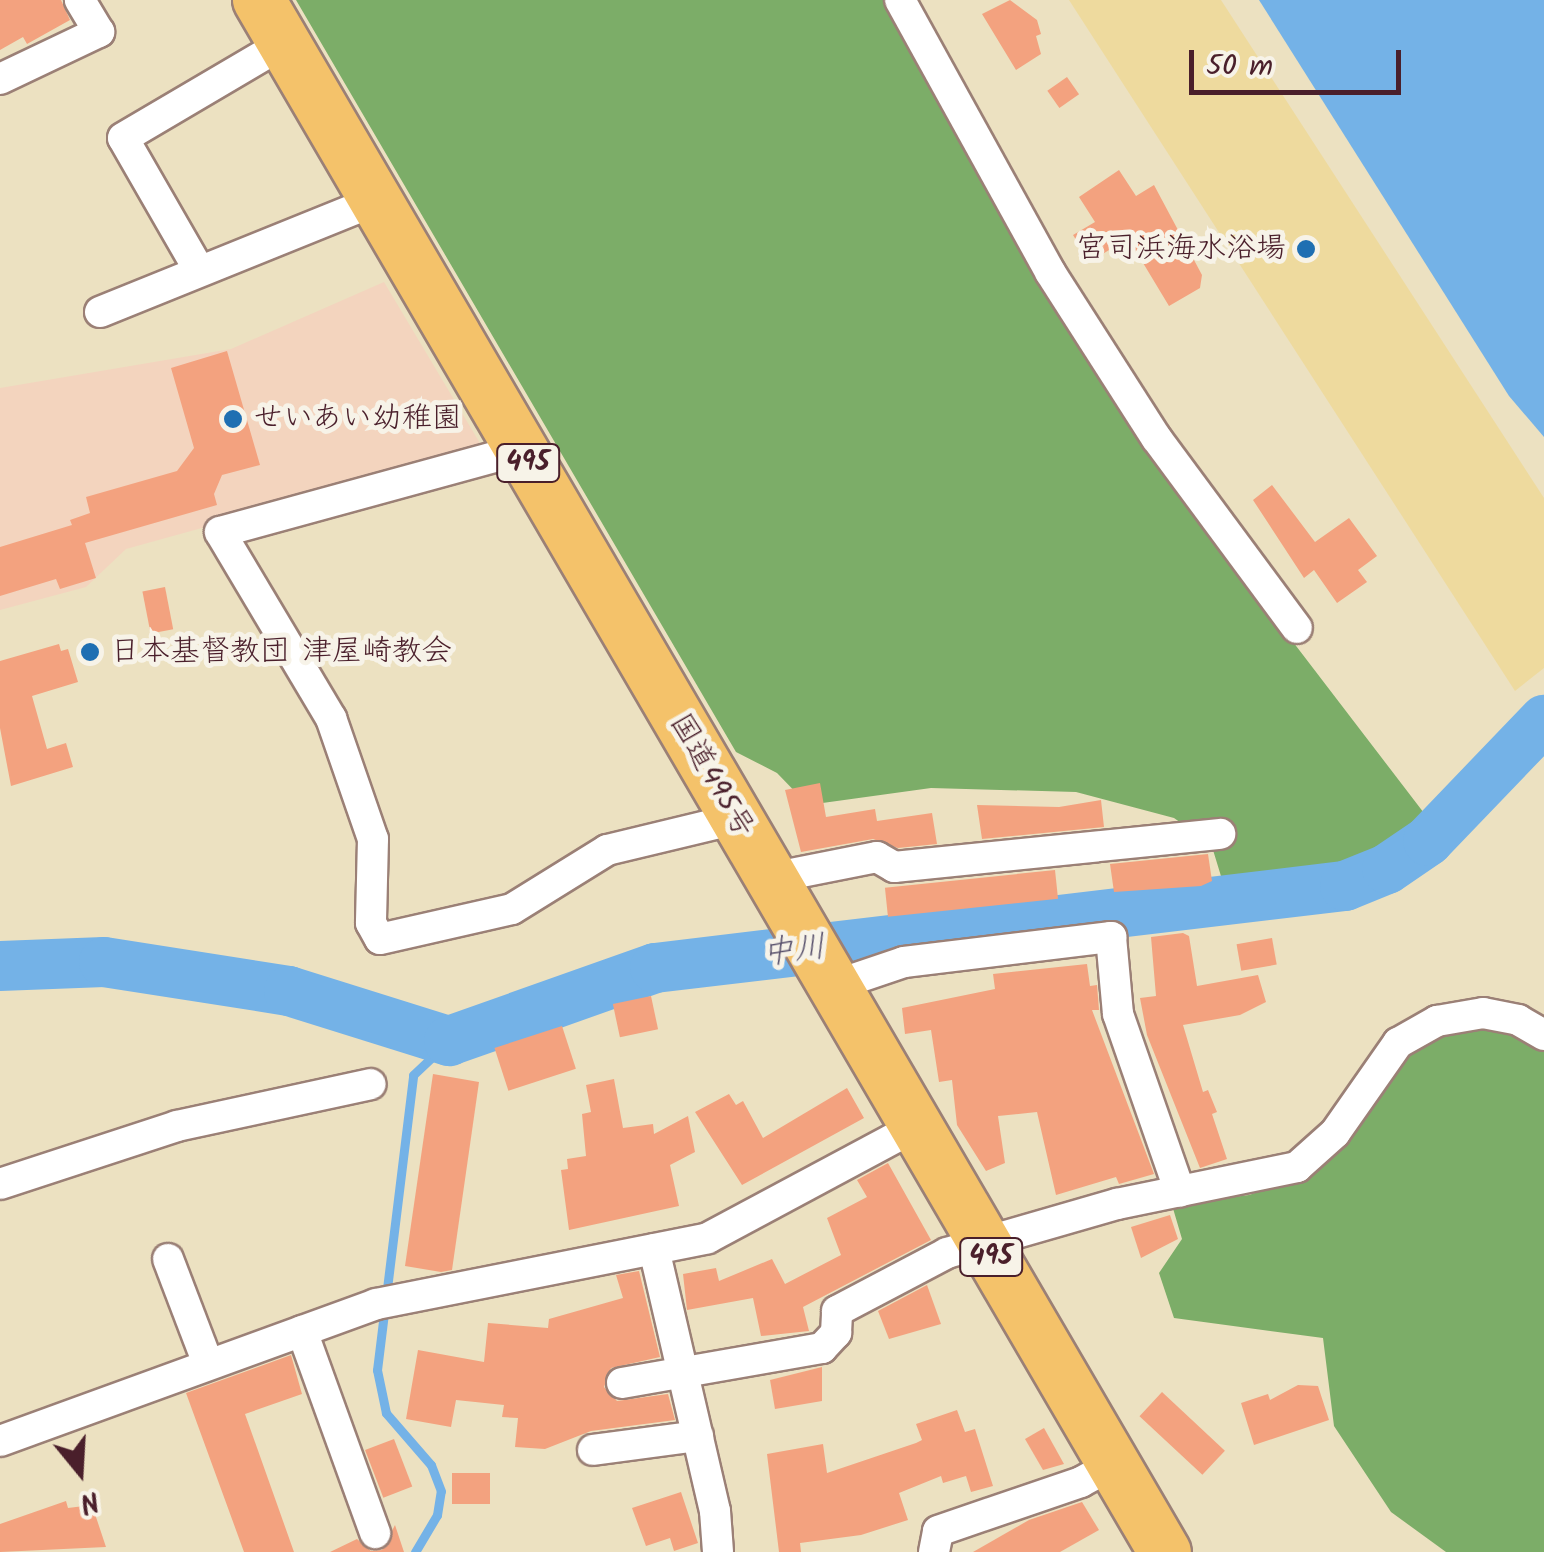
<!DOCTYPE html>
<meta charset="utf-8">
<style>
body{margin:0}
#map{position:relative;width:1544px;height:1552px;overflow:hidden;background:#ece1c1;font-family:Kalam,"Klee One",sans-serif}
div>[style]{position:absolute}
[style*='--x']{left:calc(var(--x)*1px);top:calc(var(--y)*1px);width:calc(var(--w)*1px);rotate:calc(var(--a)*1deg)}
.built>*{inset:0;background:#f3d4be}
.forest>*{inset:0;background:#7cad68}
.sand>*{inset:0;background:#eeda9e}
.water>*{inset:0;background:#74b2e7}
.stream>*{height:9px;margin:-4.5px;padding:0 4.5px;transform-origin:4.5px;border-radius:4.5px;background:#74b2e7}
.river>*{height:50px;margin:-25px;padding:0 25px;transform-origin:25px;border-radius:25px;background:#74b2e7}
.building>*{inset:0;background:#f3a27f;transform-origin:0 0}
.roads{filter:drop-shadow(2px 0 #9b8076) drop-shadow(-2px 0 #9b8076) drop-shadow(0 2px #9b8076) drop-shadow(0 -2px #9b8076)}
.minor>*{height:30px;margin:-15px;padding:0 15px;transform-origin:15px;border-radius:15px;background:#fff}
.trunk>*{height:52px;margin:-26px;padding:0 26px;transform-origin:26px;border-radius:26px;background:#f4c26a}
.dots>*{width:28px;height:28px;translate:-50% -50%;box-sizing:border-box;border:5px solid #f7f3e8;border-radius:50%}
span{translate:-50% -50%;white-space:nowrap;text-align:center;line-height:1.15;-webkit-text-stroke:10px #f7f3e8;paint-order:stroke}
.shield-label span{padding:2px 8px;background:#f7f3e8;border:2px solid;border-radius:8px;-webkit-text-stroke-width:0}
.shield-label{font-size:28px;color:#4a1f2b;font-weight:700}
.poi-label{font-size:30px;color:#4a1f2b}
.right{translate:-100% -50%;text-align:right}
.left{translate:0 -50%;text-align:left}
.street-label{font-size:30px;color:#4a1f2b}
.water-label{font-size:32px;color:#59526d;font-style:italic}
.north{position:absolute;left:30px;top:1422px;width:100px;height:100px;-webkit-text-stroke:8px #f7f3e8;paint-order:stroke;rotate:162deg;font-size:28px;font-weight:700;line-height:40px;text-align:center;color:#4a1f2b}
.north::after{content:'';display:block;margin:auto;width:35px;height:45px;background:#4a1f2b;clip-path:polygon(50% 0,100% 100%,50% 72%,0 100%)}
.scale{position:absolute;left:1189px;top:50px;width:212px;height:45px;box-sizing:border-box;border:5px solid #4a1f2b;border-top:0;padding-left:12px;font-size:30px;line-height:35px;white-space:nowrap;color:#4a1f2b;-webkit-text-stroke:8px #f7f3e8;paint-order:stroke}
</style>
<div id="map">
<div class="built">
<div style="clip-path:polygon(384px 282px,484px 450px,126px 549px,86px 587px,0 610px,0 388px,231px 349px)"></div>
</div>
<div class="forest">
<div style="clip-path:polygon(296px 0,885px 0,1032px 261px,1290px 638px,1427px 817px,1403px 843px,1370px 859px,1333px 871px,1224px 886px,1206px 827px,1191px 830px,1174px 818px,1076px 792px,931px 788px,808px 805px,777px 773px,736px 752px)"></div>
<div style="clip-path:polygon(1479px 1027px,1525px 1035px,1544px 1047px,1544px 1552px,1446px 1552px,1391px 1512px,1334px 1426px,1323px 1338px,1174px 1318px,1159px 1273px,1182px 1239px,1172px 1205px,1249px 1195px,1300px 1178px,1401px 1059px,1425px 1041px)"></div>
</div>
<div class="sand">
<div style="clip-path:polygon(1069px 0,1221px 0,1544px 498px,1544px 668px,1515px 691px)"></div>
</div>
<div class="water">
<div style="clip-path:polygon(1259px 0,1544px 0,1544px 437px,1509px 396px)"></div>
</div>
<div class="stream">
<div style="--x:415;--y:1552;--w:43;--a:-59.3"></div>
<div style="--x:437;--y:1515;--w:24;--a:-81"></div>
<div style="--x:441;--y:1491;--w:28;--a:-111"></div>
<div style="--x:431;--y:1465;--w:69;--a:-130.9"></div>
<div style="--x:386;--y:1413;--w:44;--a:-101.8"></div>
<div style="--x:377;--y:1370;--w:297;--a:-83"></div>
<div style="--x:413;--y:1075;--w:50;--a:-43.4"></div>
</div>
<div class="river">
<div style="--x:0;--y:966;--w:104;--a:-2.2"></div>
<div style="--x:104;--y:962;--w:187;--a:8.9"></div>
<div style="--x:289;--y:991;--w:168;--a:17.4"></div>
<div style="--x:449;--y:1041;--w:219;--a:-19.5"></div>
<div style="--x:655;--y:968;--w:695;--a:-6.78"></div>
<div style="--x:1345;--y:886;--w:45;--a:-22"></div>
<div style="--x:1387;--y:869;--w:50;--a:-34.3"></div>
<div style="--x:1428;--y:841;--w:168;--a:-46.2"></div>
</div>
<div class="building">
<div style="clip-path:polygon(0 0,61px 0,70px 20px,27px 44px,23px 37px,0 50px)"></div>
<div style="clip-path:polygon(1010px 0,1037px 20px,1041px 34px,1036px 36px,1041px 54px,1016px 70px,982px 14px)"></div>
<div style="left:1067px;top:77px;width:21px;height:24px;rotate:55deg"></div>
<div style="clip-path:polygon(1119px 170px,1136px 196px,1154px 185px,1202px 275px,1200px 288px,1169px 306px,1128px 238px,1090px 262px,1073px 235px,1095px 222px,1079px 197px)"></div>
<div style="clip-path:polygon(227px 351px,260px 465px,222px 475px,214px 494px,217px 505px,85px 543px,96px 578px,60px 589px,56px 579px,0 596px,0 547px,72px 525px,70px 520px,90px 513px,86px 497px,177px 471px,194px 448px,171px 368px)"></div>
<div style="clip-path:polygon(1272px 485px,1315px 542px,1349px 518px,1377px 556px,1358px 570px,1367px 582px,1337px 603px,1314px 570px,1304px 578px,1253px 500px)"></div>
<div style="left:165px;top:587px;width:43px;height:23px;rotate:79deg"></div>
<div style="clip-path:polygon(59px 644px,61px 651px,68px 649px,78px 682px,32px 696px,47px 749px,66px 743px,73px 767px,11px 786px,0 728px,0 661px)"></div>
<div style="clip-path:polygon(820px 783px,826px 817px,875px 809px,877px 821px,932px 813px,937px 844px,898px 848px,873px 839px,801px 852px,785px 790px)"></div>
<div style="clip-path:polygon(1101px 800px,1104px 827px,982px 839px,977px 805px,1059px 807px)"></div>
<div style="clip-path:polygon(1208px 854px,1212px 881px,1201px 886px,1114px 892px,1110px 864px)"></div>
<div style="left:1055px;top:870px;width:29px;height:171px;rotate:84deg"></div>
<div style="clip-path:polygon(1183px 933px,1189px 936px,1197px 986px,1258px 975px,1266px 1002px,1240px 1015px,1183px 1025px,1203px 1092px,1208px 1090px,1217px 1112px,1212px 1114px,1227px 1159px,1200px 1168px,1147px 1035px,1140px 998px,1156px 996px,1151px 937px)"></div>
<div style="left:1272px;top:938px;width:27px;height:36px;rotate:80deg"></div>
<div style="clip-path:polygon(1087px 964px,1090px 986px,1097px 985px,1099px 1010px,1092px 1010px,1154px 1174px,1119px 1184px,1116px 1177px,1056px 1195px,1037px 1112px,998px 1116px,1005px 1163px,986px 1171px,957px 1125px,952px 1080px,939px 1082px,931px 1030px,905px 1034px,902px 1008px,995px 989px,993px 974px)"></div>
<div style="left:651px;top:996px;width:34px;height:39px;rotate:78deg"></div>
<div style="left:562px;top:1026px;width:45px;height:71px;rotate:72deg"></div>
<div style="clip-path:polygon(433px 1074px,479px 1082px,452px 1270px,441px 1272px,405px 1266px)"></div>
<div style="clip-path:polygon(614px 1079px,623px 1128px,653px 1124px,654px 1134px,688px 1116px,695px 1152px,670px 1165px,679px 1206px,569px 1230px,561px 1170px,568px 1169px,567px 1159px,586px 1156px,582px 1114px,591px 1112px,586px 1085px)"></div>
<div style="clip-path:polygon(847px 1088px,864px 1118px,742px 1185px,695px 1112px,729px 1094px,736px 1105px,743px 1101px,763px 1138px)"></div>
<div style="clip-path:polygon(888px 1163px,931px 1240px,803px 1307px,809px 1331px,761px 1336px,753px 1298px,687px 1310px,683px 1274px,716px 1268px,719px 1281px,772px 1259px,785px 1284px,841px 1255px,827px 1218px,867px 1197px,857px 1180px)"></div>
<div style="clip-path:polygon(1170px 1215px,1178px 1239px,1141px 1258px,1131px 1227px)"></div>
<div style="clip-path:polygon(639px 1271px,660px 1357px,611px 1368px,604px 1387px,617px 1401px,668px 1394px,675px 1420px,591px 1431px,545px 1449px,515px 1447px,518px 1418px,502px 1417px,504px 1405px,456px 1400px,451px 1427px,406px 1419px,418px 1350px,484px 1362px,488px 1323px,548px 1328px,549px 1319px,623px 1298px,616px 1275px)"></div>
<div style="clip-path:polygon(927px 1285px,941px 1324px,889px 1339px,878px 1311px)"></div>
<div style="clip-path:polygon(291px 1355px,302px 1394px,245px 1414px,294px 1552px,244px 1552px,186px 1393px)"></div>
<div style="clip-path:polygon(822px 1367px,822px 1401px,775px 1409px,770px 1380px)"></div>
<div style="clip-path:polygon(1298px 1385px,1318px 1386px,1329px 1420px,1254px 1445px,1241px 1403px,1268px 1394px,1270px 1400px)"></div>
<div style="left:1162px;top:1392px;width:86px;height:33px;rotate:43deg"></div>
<div style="clip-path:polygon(957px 1410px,965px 1432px,975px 1429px,993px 1486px,971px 1492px,966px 1476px,943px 1483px,941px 1476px,899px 1493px,908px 1520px,861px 1535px,800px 1543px,801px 1552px,779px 1552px,767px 1454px,823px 1444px,827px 1473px,916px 1443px,922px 1440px,916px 1424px)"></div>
<div style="clip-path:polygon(1044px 1428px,1064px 1464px,1043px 1470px,1025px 1439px)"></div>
<div style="left:394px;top:1439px;width:51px;height:31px;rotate:69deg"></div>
<div style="left:452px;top:1473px;width:38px;height:31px"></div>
<div style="clip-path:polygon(681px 1492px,698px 1543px,674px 1551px,670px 1538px,646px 1546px,632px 1508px)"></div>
<div style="clip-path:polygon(66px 1501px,68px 1508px,92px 1505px,106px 1547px,0 1552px,0 1524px)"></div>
<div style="clip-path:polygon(1082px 1502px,1099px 1530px,1060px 1552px,973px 1552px,1029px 1520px)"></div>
<div style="clip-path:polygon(395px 1525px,404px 1552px,330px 1552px,357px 1539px,371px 1551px,382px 1550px)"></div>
</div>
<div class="roads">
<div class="minor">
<div style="--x:900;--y:0;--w:311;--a:61.1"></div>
<div style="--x:1050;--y:272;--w:198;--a:57.4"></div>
<div style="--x:1157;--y:439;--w:235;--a:53.5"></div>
<div style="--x:0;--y:79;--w:110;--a:-25.4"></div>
<div style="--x:99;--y:32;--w:37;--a:-121"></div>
<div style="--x:199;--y:270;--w:152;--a:-119.9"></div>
<div style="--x:123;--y:138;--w:187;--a:-30.5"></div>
<div style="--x:100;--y:312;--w:297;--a:-22"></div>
<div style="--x:520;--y:450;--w:311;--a:164.7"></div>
<div style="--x:220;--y:532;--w:217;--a:59.2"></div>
<div style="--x:331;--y:718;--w:128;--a:70.9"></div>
<div style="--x:373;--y:839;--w:84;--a:91.4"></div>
<div style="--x:371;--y:923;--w:18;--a:61"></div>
<div style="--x:380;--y:939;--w:135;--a:-12.8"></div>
<div style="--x:512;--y:909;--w:112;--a:-31.8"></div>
<div style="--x:607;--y:850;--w:133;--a:-13.5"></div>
<div style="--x:771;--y:878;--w:108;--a:-11.2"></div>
<div style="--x:877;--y:857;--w:20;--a:30"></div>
<div style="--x:894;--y:867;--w:328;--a:-5.8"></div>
<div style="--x:833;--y:986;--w:75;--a:-18.7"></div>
<div style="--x:904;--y:962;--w:209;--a:-6.9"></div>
<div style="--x:1111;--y:937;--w:77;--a:84.8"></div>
<div style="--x:1118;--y:1014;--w:188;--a:70.8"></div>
<div style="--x:0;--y:1184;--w:186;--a:-18.1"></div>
<div style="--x:177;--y:1126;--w:198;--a:-12.2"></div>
<div style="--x:654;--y:1249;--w:269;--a:76.9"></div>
<div style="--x:715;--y:1511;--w:41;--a:85.8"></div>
<div style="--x:168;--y:1259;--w:112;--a:69.1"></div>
<div style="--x:302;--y:1331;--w:215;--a:70.1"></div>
<div style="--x:622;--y:1383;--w:203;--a:-9.9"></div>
<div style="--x:822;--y:1348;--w:21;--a:-47"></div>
<div style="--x:836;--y:1333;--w:22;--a:-87"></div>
<div style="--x:837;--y:1311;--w:124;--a:-27.8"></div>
<div style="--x:947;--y:1253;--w:177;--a:-16.1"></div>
<div style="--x:1117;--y:1204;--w:184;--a:-11.6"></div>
<div style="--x:1297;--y:1167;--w:51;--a:-41.8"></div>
<div style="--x:1335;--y:1133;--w:110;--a:-55"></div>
<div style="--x:1398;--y:1043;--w:45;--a:-29.4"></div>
<div style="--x:1437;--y:1021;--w:47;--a:-9.9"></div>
<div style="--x:1483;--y:1013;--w:36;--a:11"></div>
<div style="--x:1518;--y:1020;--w:30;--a:30"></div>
<div style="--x:0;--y:1441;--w:400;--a:-20"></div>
<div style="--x:376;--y:1304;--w:338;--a:-11.2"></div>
<div style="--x:708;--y:1238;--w:235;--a:-28.2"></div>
<div style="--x:593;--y:1450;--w:106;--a:-7.6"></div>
<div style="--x:934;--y:1552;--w:21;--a:-79"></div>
<div style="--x:938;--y:1531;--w:151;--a:-18.9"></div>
<div style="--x:1081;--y:1482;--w:38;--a:-29"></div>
</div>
<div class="trunk">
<div style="--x:259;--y:0;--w:1797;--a:59.73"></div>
</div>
</div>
<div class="dots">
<div style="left:1306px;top:249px;background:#1f6fb2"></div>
<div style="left:233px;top:419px;background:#1f6fb2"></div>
<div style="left:90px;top:652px;background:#1f6fb2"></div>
</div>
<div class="shield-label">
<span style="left:528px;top:463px">495</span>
<span style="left:991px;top:1257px">495</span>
</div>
<div class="poi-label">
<span class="right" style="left:1286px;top:249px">宮司浜海水浴場</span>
<span class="left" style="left:253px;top:419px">せいあい幼稚園</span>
<span class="left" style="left:110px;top:652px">日本基督教団 津屋崎教会</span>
</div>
<div class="street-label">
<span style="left:711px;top:776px;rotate:60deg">国道495号</span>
</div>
<div class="water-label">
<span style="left:794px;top:952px;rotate:-7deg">中川</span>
</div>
<div class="north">N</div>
<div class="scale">50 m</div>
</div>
